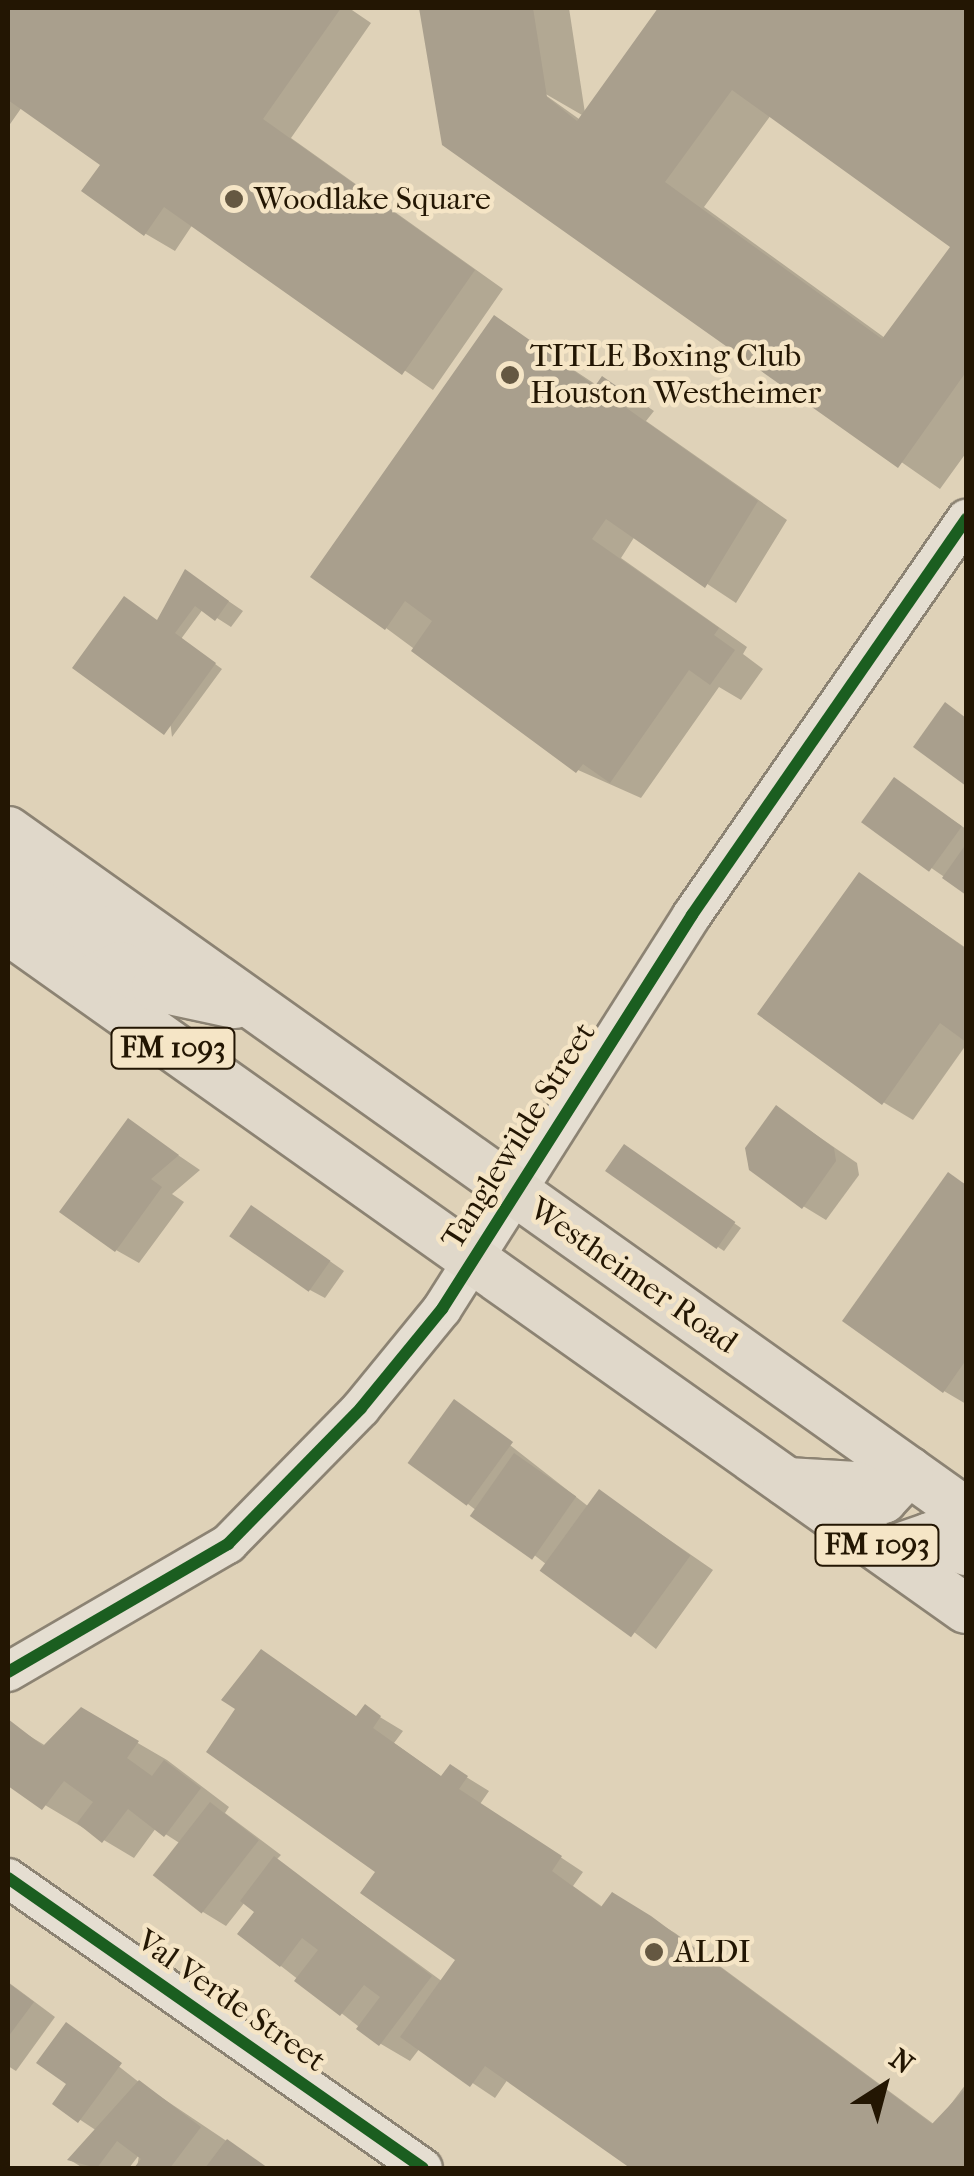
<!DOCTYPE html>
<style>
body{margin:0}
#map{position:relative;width:974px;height:2176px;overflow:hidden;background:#dfd2b8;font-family:"IM FELL French Canon",serif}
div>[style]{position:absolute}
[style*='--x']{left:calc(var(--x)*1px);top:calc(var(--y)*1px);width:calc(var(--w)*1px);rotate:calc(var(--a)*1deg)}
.shadow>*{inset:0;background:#0003}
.building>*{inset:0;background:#a99f8d;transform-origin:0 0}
.roads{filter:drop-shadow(2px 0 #8c8373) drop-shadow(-2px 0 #8c8373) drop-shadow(0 2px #8c8373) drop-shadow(0 -2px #8c8373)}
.minor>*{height:38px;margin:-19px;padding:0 19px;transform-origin:19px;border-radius:19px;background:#e5ded1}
.major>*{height:48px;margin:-24px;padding:0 24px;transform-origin:24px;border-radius:24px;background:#e0d8ca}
.cycleway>*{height:12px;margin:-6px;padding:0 6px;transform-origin:6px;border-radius:6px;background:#1b5e20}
.dots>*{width:28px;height:28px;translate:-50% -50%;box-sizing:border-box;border:5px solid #f5e5c6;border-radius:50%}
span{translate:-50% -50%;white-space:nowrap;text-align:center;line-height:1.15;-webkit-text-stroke:9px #f5e5c6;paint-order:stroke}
.shield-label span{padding:2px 8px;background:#f5e5c6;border:2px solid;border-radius:8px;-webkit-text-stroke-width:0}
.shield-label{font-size:30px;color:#231603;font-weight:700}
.poi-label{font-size:32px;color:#231603}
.left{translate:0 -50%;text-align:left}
.street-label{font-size:32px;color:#231603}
.frame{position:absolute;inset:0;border:10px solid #231603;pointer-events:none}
.north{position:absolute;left:834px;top:2036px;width:100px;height:100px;-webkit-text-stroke:8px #f5e5c6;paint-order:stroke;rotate:36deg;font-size:28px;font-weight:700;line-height:40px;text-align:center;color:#231603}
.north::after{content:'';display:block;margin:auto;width:35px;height:45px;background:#231603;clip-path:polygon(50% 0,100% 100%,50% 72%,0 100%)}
</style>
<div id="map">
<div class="shadow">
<div style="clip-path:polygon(8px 8px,349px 8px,371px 23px,291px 138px,503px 289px,433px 390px,193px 224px,175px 251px,146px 234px,85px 190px,103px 164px,22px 107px,8px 127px)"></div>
<div style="clip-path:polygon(evenodd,421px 8px,569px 8px,585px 113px,661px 8px,966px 8px,966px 453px,940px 489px,444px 143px,421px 8px,537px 89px,582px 115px,579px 119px,537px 89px,421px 8px,771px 115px,954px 247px,885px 338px,704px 207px,771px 115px)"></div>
<div style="clip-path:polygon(495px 318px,598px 386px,603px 379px,632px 396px,654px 411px,646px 421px,787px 520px,736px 603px,635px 536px,621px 558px,747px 647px,743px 654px,763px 669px,741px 700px,719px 687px,641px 798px,578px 770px,386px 628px)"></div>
<div style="clip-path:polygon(186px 572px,243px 611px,231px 627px,203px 609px,181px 639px,222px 669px,172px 737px,158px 622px)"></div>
<div style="clip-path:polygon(895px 781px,966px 829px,966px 892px,865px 822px)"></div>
<div style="clip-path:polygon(860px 875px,966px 948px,966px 1045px,913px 1120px,883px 1102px)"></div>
<div style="clip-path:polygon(777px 1108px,857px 1163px,859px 1175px,826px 1220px,803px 1206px)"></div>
<div style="clip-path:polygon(128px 1121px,200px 1170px,172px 1194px,184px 1202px,139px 1263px,116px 1250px)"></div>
<div style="clip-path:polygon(632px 1151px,741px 1228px,724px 1251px,718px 1247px)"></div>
<div style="clip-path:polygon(949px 1175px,966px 1185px,966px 1404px,944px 1391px)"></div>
<div style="clip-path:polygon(267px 1217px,344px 1271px,325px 1298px,310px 1290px)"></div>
<div style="clip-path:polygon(455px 1402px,589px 1507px,600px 1492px,713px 1570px,656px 1649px,468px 1504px)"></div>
<div style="clip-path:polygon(262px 1652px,358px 1718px,365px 1708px,403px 1731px,394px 1743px,443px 1778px,450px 1767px,489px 1791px,480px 1804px,583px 1872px,573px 1886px,604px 1908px,613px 1896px,675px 1933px,935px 2125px,966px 2084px,966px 2168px,635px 2168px,508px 2079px,495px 2098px,420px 2048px,410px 2061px,381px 2044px,240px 1934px,257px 1911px,245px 1902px,226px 1926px,203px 1912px,181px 1844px,156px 1828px,134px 1858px,8px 1783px,8px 1723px,46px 1746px,81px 1710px,167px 1760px,229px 1807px,225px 1813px,281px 1855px,276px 1860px,443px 1982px,458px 1960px,239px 1709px)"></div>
<div style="clip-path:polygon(8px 1982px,55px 2017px,16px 2071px,8px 2066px)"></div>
<div style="clip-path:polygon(66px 2025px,140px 2083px,267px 2168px,137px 2168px,139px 2155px,129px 2168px,83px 2168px,70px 2160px,97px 2131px,55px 2103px,69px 2084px)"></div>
</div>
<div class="building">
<div style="clip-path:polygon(8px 8px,341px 8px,263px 119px,475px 270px,402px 375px,164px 207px,144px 236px,81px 191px,100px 165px,8px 100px)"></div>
<div style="clip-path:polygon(evenodd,419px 8px,533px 8px,547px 97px,577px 121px,658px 8px,966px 8px,966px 372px,898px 468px,442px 145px,419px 8px,732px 90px,950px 247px,882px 339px,665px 182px,732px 90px)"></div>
<div style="clip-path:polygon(494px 315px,595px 386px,602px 376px,625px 392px,618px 402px,758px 501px,705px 588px,606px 519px,592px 539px,719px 628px,714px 635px,735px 650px,710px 685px,689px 670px,610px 783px,583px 764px,576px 773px,411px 651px,432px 621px,405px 601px,385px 630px,310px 577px)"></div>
<div style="clip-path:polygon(185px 569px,229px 601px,215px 621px,195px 606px,175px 633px,216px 663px,164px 735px,72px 668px,124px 596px,157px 620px)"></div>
<div style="clip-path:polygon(945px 702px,966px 718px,966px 786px,913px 747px)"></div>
<div style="left:894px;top:777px;width:84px;height:56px;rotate:36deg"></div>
<div style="clip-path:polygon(966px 844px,966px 895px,942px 878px)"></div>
<div style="clip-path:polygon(859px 872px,966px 949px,966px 1042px,940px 1023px,882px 1105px,757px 1014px)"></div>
<div style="clip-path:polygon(776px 1105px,834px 1148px,836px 1161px,802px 1209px,749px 1170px,745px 1148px)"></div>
<div style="clip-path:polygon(128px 1118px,179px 1155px,151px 1179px,162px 1187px,115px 1252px,59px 1212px)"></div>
<div style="left:624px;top:1144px;width:136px;height:33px;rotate:35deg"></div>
<div style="clip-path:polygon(948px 1172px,966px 1185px,966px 1360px,943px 1393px,842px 1321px)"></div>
<div style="left:251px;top:1205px;width:97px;height:38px;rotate:35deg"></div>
<div style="left:454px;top:1399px;width:73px;height:79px;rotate:36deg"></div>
<div style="left:514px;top:1453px;width:76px;height:77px;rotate:35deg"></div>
<div style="left:599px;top:1489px;width:113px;height:101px;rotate:36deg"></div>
<div style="clip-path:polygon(261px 1649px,356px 1716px,365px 1704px,381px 1716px,373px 1728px,441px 1776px,450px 1764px,468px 1776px,459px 1789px,562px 1856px,552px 1871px,601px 1907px,612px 1892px,651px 1916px,932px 2124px,966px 2088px,966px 2168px,630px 2168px,485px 2066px,470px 2087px,400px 2037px,455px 1960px,360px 1893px,375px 1872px,206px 1752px,235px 1709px,221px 1700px)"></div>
<div style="clip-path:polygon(81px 1707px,139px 1741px,127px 1758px,152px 1776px,164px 1760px,201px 1788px,164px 1837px,128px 1809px,102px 1843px,77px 1823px,93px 1802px,64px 1781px,42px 1810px,8px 1786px,8px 1719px,43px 1746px)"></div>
<div style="left:210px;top:1802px;width:62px;height:93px;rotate:38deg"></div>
<div style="clip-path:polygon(274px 1856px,432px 1976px,379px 2046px,356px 2029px,380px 1997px,364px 1985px,340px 2016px,294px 1981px,318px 1950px,302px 1938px,280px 1967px,237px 1934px,254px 1912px,240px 1901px)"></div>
<div style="clip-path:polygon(8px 1983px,34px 2002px,8px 2037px)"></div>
<div style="clip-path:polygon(66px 2022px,122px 2063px,78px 2123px,52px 2104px,66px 2084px,36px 2063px)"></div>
<div style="clip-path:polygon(139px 2080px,201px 2127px,170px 2168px,134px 2168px,141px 2159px,117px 2141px,97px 2168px,67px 2160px)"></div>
<div style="clip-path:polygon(227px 2139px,268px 2168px,205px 2168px)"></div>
</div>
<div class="roads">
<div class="minor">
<div style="--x:8;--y:1672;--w:255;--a:-30.2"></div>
<div style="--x:228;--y:1544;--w:190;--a:-45.6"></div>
<div style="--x:361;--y:1408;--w:128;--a:-50.7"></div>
<div style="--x:442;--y:1309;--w:467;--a:-57.6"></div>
<div style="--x:692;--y:915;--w:482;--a:-55.3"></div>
<div style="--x:8;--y:1878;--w:506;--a:34.95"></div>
</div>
<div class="major">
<div style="--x:8;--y:831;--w:1175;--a:35.41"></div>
<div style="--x:8;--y:885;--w:100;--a:31.9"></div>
<div style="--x:93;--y:938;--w:43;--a:-23"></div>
<div style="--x:8;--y:930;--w:1174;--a:35.33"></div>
<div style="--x:84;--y:983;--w:40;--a:-25"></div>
<div style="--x:120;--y:966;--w:42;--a:30.3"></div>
<div style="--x:156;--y:987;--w:81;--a:12.1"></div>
<div style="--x:787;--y:1482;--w:69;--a:3.3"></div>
<div style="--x:856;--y:1486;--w:30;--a:26"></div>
<div style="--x:883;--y:1499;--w:38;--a:-47"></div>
<div style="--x:887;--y:1552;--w:46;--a:-19.2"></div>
<div style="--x:930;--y:1537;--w:39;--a:21"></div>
</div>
</div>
<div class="cycleway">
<div style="--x:8;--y:1672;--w:255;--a:-30.2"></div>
<div style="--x:228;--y:1544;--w:190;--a:-45.6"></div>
<div style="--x:361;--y:1408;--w:128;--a:-50.7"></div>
<div style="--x:442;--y:1309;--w:467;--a:-57.6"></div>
<div style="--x:692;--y:915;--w:482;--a:-55.3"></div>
<div style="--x:8;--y:1878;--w:506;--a:34.95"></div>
</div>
<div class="dots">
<div style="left:234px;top:199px;background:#655842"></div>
<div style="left:510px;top:375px;background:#655842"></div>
<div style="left:654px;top:1952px;background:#655842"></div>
</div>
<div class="shield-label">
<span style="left:173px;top:1048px">FM 1093</span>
<span style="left:877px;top:1545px">FM 1093</span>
</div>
<div class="poi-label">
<span class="left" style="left:254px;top:199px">Woodlake Square</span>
<span class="left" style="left:530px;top:375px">TITLE Boxing Club<br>Houston Westheimer</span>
<span class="left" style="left:674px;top:1952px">ALDI</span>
</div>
<div class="street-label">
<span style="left:519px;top:1136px;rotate:-58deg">Tanglewilde Street</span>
<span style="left:633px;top:1276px;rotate:35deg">Westheimer Road</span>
<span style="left:231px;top:2001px;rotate:35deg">Val Verde Street</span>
</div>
<div class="frame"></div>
<div class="north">N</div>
</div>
